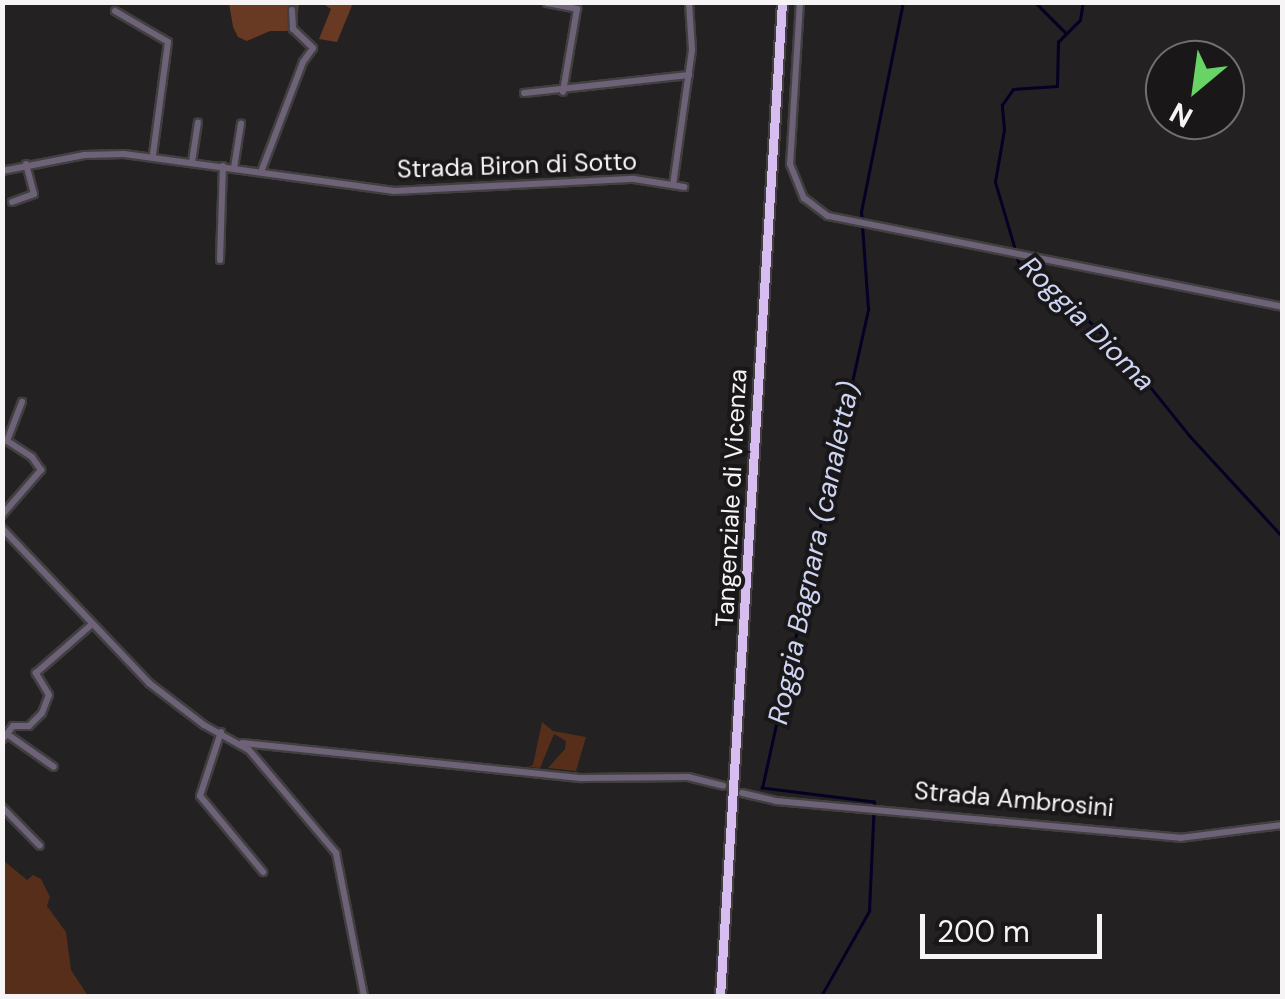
<!DOCTYPE html>
<style>
body{margin:0}
#map{position:relative;width:1285px;height:999px;overflow:hidden;background:#232122;font-family:"DM Sans",sans-serif}
div>[style]{position:absolute}
[style*='--x']{left:calc(var(--x)*1px);top:calc(var(--y)*1px);width:calc(var(--w)*1px);rotate:calc(var(--a)*1deg)}
.green>*{inset:0;background:#572e1a}
.forest>*{inset:0;background:#683923}
.stream>*{height:2.5px;margin:-1.25px;padding:0 1.25px;transform-origin:1.25px;border-radius:1.25px;background:#040124}
.roads{filter:drop-shadow(2px 0 #413f40) drop-shadow(-2px 0 #413f40) drop-shadow(0 2px #413f40) drop-shadow(0 -2px #413f40)}
.minor>*{height:6px;margin:-3px;padding:0 3px;transform-origin:3px;border-radius:3px;background:#6d6277}
.highway>*{height:9px;margin:-4.5px;padding:0 4.5px;transform-origin:4.5px;border-radius:4.5px;background:#d7bdf0}
span{translate:-50% -50%;white-space:nowrap;text-align:center;line-height:1.15;-webkit-text-stroke:8px #1a1719;paint-order:stroke}
.street-label{font-size:25px;color:#f6f4f5}
.water-label{font-size:28px;color:#ced5f3;font-style:italic}
.frame{position:absolute;inset:0;border:5px solid #f6f4f5;pointer-events:none}
.north{position:absolute;left:1145px;top:40px;width:100px;height:100px;box-sizing:border-box;background:#1a1719;border:2px solid #726f71;border-radius:50%;rotate:209deg;font-size:28px;font-weight:700;line-height:40px;text-align:center;color:#f6f4f5}
.north::after{content:'';display:block;margin:auto;width:35px;height:45px;background:#68d465;clip-path:polygon(50% 0,100% 100%,50% 72%,0 100%)}
.scale{position:absolute;left:920px;top:914px;width:182px;height:45px;box-sizing:border-box;border:5px solid #f6f4f5;border-top:0;padding-left:12px;font-size:30px;line-height:35px;white-space:nowrap;color:#f6f4f5;-webkit-text-stroke:8px #1a1719;paint-order:stroke}
</style>
<div id="map">
<div class="green">
<div style="clip-path:polygon(542px 722px,553px 731px,586px 737px,576px 771px,548px 768px,565px 749px,566px 741px,554px 734px,540px 768px,529px 767px,533px 765px)"></div>
<div style="clip-path:polygon(3px 860px,27px 880px,33px 875px,41px 879px,50px 897px,47px 906px,66px 932px,71px 970px,88px 996px,3px 996px)"></div>
</div>
<div class="forest">
<div style="clip-path:polygon(229px 3px,299px 3px,297px 21px,289px 31px,270px 31px,247px 41px,238px 37px,233px 27px)"></div>
<div style="clip-path:polygon(322px 3px,353px 3px,337px 42px,319px 39px,331px 9px)"></div>
</div>
<div class="stream">
<div style="--x:1035;--y:2;--w:44;--a:45"></div>
<div style="--x:1015;--y:250;--w:71;--a:-106.4"></div>
<div style="--x:995;--y:182;--w:53;--a:-80.2"></div>
<div style="--x:1004;--y:130;--w:25;--a:-95"></div>
<div style="--x:1002;--y:105;--w:19;--a:-55"></div>
<div style="--x:1013;--y:89;--w:44;--a:-3.9"></div>
<div style="--x:1057;--y:86;--w:44;--a:-88.7"></div>
<div style="--x:1058;--y:42;--w:31;--a:-45"></div>
<div style="--x:1080;--y:20;--w:18;--a:-81"></div>
<div style="--x:1017;--y:258;--w:13;--a:63"></div>
<div style="--x:1023;--y:270;--w:30;--a:26"></div>
<div style="--x:1050;--y:283;--w:107;--a:44.2"></div>
<div style="--x:1127;--y:358;--w:100;--a:51.1"></div>
<div style="--x:1190;--y:436;--w:136;--a:47.4"></div>
<div style="--x:821;--y:996;--w:98;--a:-60.5"></div>
<div style="--x:869;--y:911;--w:109;--a:-87.4"></div>
<div style="--x:874;--y:802;--w:113;--a:-172.9"></div>
<div style="--x:762;--y:788;--w:491;--a:-77.5"></div>
<div style="--x:868;--y:309;--w:97;--a:-94.1"></div>
<div style="--x:861;--y:212;--w:214;--a:-78.7"></div>
</div>
<div class="roads">
<div class="minor">
<div style="--x:800;--y:2;--w:162;--a:93.5"></div>
<div style="--x:790;--y:164;--w:37;--a:68"></div>
<div style="--x:804;--y:198;--w:30;--a:37"></div>
<div style="--x:828;--y:216;--w:463;--a:11.3"></div>
<div style="--x:547;--y:3;--w:31;--a:11"></div>
<div style="--x:577;--y:9;--w:84;--a:99.6"></div>
<div style="--x:115;--y:11;--w:61;--a:30.3"></div>
<div style="--x:168;--y:42;--w:113;--a:97.6"></div>
<div style="--x:524;--y:93;--w:166;--a:-6.2"></div>
<div style="--x:192;--y:162;--w:40;--a:-81.5"></div>
<div style="--x:234;--y:168;--w:45;--a:-81"></div>
<div style="--x:2;--y:171;--w:84;--a:-11"></div>
<div style="--x:84;--y:155;--w:40;--a:-1.4"></div>
<div style="--x:124;--y:154;--w:273;--a:7.8"></div>
<div style="--x:394;--y:191;--w:240;--a:-2.9"></div>
<div style="--x:634;--y:179;--w:51;--a:9.1"></div>
<div style="--x:261;--y:172;--w:118;--a:-69.1"></div>
<div style="--x:303;--y:62;--w:17;--a:-54"></div>
<div style="--x:313;--y:48;--w:28;--a:-136"></div>
<div style="--x:293;--y:29;--w:19;--a:-93"></div>
<div style="--x:673;--y:185;--w:136;--a:-82"></div>
<div style="--x:692;--y:50;--w:48;--a:-93.6"></div>
<div style="--x:12;--y:202;--w:23;--a:-20"></div>
<div style="--x:34;--y:194;--w:31;--a:-105"></div>
<div style="--x:220;--y:260;--w:94;--a:-88.2"></div>
<div style="--x:2;--y:515;--w:60;--a:-49.1"></div>
<div style="--x:41;--y:470;--w:16;--a:-125"></div>
<div style="--x:32;--y:457;--w:30;--a:-147"></div>
<div style="--x:7;--y:441;--w:42;--a:-69"></div>
<div style="--x:2;--y:528;--w:214;--a:46.5"></div>
<div style="--x:149;--y:683;--w:69;--a:37.4"></div>
<div style="--x:204;--y:725;--w:51;--a:29.1"></div>
<div style="--x:249;--y:750;--w:135;--a:49.8"></div>
<div style="--x:336;--y:853;--w:146;--a:78.9"></div>
<div style="--x:221;--y:732;--w:67;--a:108.2"></div>
<div style="--x:200;--y:796;--w:99;--a:50.3"></div>
<div style="--x:7;--y:734;--w:57;--a:35.1"></div>
<div style="--x:2;--y:740;--w:18;--a:-52"></div>
<div style="--x:13;--y:726;--w:16;--a:0"></div>
<div style="--x:29;--y:726;--w:18;--a:-45"></div>
<div style="--x:42;--y:713;--w:19;--a:-69"></div>
<div style="--x:49;--y:695;--w:26;--a:-121"></div>
<div style="--x:36;--y:673;--w:73;--a:-41.1"></div>
<div style="--x:242;--y:743;--w:342;--a:5.9"></div>
<div style="--x:582;--y:778;--w:106;--a:-0.5"></div>
<div style="--x:688;--y:777;--w:36;--a:14"></div>
<div style="--x:742;--y:793;--w:35;--a:13"></div>
<div style="--x:776;--y:801;--w:406;--a:5.2"></div>
<div style="--x:1180;--y:838;--w:103;--a:-7.3"></div>
<div style="--x:2;--y:807;--w:54;--a:45.7"></div>
</div>
<div class="highway">
<div style="--x:720;--y:996;--w:996;--a:-86.43"></div>
</div>
</div>
<div class="street-label">
<span style="left:517px;top:166px;rotate:-2deg">Strada Biron di Sotto</span>
<span style="left:732px;top:498px;rotate:-87deg">Tangenziale di Vicenza</span>
<span style="left:1014px;top:800px;rotate:5deg">Strada Ambrosini</span>
</div>
<div class="water-label">
<span style="left:1087px;top:324px;rotate:45deg">Roggia Dioma</span>
<span style="left:814px;top:553px;rotate:-78deg">Roggia Bagnara (canaletta)</span>
</div>
<div class="frame"></div>
<div class="north">N</div>
<div class="scale">200 m</div>
</div>
